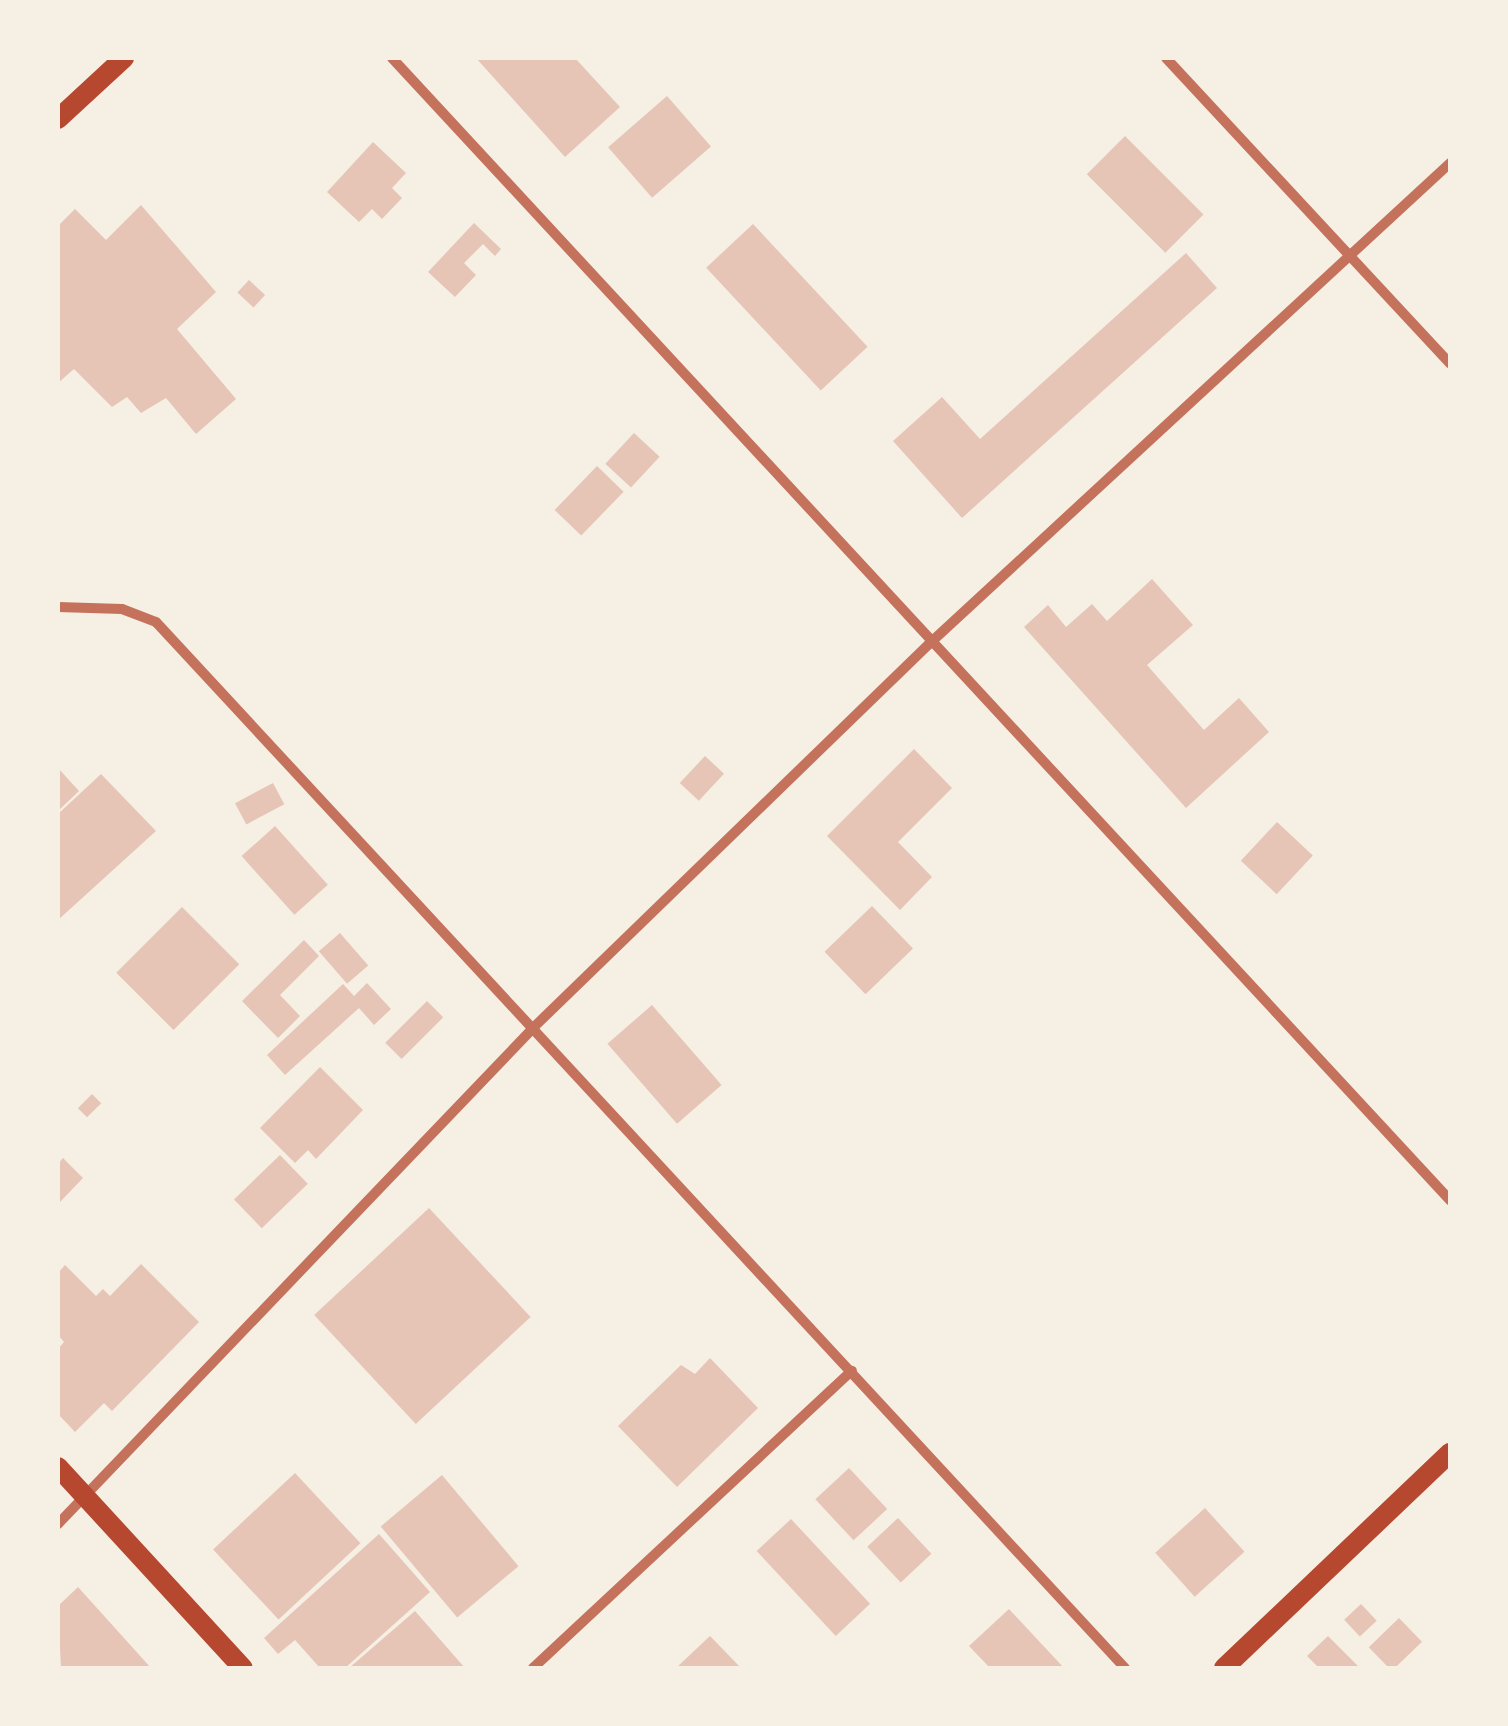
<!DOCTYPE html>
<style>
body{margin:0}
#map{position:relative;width:1508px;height:1726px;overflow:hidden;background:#f6efe4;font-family:"Titillium Web",sans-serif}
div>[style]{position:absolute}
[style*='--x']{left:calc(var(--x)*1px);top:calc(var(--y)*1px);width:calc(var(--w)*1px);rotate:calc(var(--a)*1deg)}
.building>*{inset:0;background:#e6c5b7;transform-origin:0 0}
.minor>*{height:10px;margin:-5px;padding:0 5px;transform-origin:5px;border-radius:5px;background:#c5725c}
.secondary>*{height:20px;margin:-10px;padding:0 10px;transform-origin:10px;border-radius:10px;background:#b5482f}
span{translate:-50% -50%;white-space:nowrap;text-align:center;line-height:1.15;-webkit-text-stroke:8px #f6efe4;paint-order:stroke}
.frame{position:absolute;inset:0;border:60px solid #f6efe4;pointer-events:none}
</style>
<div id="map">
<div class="building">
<div style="clip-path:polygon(476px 58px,575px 58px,620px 107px,565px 157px)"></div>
<div style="left:667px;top:96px;width:67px;height:78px;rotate:49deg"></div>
<div style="left:1125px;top:136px;width:111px;height:54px;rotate:45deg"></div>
<div style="clip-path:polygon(373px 142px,406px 173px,392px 188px,402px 198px,382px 219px,372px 209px,359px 222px,327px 192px)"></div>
<div style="clip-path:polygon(141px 205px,216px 292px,177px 329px,236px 399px,196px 434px,166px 398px,141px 413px,127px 397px,112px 407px,74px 369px,58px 383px,58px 226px,75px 209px,106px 240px)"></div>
<div style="clip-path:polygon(474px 223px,501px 249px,495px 256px,483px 244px,464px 263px,476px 275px,455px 297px,428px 272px)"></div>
<div style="left:753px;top:224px;width:168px;height:64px;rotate:47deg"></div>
<div style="clip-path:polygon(1186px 253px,1217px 288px,962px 518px,893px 441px,942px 397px,980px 439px)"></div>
<div style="left:249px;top:280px;width:22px;height:17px;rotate:43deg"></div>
<div style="left:634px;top:433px;width:35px;height:42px;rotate:43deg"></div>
<div style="left:597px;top:466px;width:37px;height:61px;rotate:44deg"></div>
<div style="clip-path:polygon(1152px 579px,1193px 625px,1147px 665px,1204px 730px,1239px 698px,1269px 732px,1186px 808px,1024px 627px,1048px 605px,1066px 627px,1092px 604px,1107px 621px)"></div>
<div style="clip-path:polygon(914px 749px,952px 788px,898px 842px,932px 877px,900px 910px,827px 836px)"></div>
<div style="left:705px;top:756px;width:26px;height:37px;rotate:43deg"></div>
<div style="clip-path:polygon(58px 768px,79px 791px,58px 811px)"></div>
<div style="clip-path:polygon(101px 774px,156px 831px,58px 920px,58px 814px)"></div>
<div style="left:273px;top:783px;width:24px;height:43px;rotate:62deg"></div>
<div style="left:1277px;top:822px;width:49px;height:53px;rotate:43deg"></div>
<div style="left:275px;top:826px;width:79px;height:45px;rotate:48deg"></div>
<div style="left:872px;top:906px;width:59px;height:66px;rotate:46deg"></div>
<div style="left:182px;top:907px;width:81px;height:93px;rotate:45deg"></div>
<div style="left:340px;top:933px;width:43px;height:28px;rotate:49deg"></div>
<div style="clip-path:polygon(304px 940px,319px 956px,280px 995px,300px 1016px,278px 1038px,242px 1001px)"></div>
<div style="clip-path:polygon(367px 983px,391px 1009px,374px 1025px,359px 1008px,285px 1075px,267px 1055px,343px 984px,354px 996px)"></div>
<div style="left:427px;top:1001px;width:23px;height:59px;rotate:45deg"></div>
<div style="left:652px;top:1005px;width:106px;height:59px;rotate:49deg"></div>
<div style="clip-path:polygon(320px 1067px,363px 1110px,316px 1159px,308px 1150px,295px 1163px,260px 1128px)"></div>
<div style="left:92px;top:1094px;width:13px;height:20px;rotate:45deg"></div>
<div style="left:280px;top:1155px;width:40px;height:64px;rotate:46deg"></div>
<div style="clip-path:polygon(63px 1158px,83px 1178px,60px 1202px,58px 1164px)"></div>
<div style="left:429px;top:1208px;width:149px;height:157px;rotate:47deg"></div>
<div style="clip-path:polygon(141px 1264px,199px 1322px,112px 1411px,104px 1403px,75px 1432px,58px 1414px,58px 1349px,64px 1342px,58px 1335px,58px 1273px,65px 1265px,96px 1296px,103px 1289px,110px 1296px)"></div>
<div style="clip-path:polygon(710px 1358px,758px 1408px,677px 1487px,618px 1426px,681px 1365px,695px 1374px)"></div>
<div style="left:849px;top:1468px;width:56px;height:46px;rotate:47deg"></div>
<div style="left:295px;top:1473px;width:96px;height:112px;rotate:47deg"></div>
<div style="left:442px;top:1475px;width:119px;height:80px;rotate:50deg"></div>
<div style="left:1205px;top:1508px;width:59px;height:67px;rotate:48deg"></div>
<div style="left:898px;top:1518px;width:49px;height:42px;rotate:47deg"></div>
<div style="left:791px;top:1519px;width:116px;height:47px;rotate:47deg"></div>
<div style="clip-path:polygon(379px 1534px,430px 1592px,345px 1668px,320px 1668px,295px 1640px,278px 1654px,264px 1638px)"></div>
<div style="clip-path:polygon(78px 1587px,151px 1668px,61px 1668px,58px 1606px)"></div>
<div style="left:1361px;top:1604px;width:23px;height:23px;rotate:47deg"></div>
<div style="clip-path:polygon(1009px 1609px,1064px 1668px,990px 1668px,969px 1646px)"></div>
<div style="clip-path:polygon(415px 1611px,465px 1668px,349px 1668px)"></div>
<div style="left:1399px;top:1618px;width:33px;height:42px;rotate:46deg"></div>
<div style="clip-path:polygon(710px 1636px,741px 1668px,676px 1668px)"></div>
<div style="clip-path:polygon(1328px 1636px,1360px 1668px,1319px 1668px,1307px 1656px)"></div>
</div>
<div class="minor">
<div style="--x:392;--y:58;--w:1557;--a:47.19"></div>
<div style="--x:1166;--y:58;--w:417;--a:47.1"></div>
<div style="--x:58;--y:607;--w:64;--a:1.8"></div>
<div style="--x:122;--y:609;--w:36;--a:21"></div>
<div style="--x:156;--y:622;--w:1426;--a:47.19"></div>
<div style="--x:58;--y:1524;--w:690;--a:-46.23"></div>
<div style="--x:535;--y:1026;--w:549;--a:-44.11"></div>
<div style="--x:929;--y:644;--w:709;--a:-42.71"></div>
<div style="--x:533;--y:1668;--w:436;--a:-43"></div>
</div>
<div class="secondary">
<div style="--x:58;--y:119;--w:90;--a:-42.7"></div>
<div style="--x:58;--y:1467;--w:273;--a:47.4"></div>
<div style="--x:1224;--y:1668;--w:312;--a:-43.6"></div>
</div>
<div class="frame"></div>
</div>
